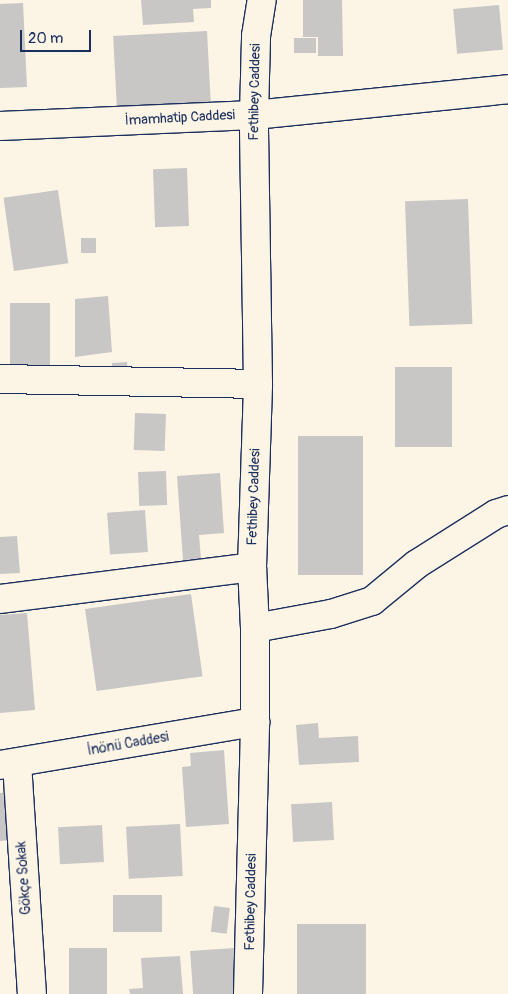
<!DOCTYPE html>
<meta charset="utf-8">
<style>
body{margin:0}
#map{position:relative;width:508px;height:994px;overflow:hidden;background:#fcf5e5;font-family:Pangolin,sans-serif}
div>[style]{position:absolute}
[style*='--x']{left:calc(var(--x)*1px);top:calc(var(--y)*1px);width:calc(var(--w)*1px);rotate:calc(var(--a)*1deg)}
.building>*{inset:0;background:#c8c7c6;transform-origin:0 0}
.roads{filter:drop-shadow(1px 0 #1b2f5e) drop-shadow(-1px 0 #1b2f5e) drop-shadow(0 1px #1b2f5e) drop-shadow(0 -1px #1b2f5e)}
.minor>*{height:28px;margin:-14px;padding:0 14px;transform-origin:14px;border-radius:14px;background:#fcf5e5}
span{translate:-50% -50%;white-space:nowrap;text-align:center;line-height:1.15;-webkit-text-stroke:4px #fcf5e5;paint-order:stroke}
.street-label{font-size:14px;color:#1b2f5e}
.scale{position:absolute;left:20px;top:30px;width:71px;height:22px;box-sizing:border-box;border:2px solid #1b2f5e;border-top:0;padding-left:6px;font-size:15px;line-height:18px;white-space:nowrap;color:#1b2f5e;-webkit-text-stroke:4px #fcf5e5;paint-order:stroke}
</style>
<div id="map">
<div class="building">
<div style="clip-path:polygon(141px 0,211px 0,211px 8px,193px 9px,194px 22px,143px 25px)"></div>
<div style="clip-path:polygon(303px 0,342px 0,343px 56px,318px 56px,318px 37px,303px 37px)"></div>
<div style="clip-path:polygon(23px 3px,27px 87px,0 88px,0 4px)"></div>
<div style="left:499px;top:5px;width:45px;height:46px;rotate:85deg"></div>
<div style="left:207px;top:31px;width:72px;height:94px;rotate:87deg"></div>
<div style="left:316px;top:38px;width:15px;height:22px;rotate:90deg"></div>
<div style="left:187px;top:168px;width:58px;height:34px;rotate:88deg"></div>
<div style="left:58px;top:190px;width:74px;height:55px;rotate:82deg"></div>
<div style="left:468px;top:199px;width:125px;height:63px;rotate:88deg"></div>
<div style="left:81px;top:238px;width:15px;height:15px"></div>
<div style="clip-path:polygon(108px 296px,112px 352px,75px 357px,75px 299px)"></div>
<div style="left:10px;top:303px;width:40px;height:69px"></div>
<div style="clip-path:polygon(127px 362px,128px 372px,112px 372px,112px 363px)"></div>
<div style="left:452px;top:367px;width:80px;height:57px;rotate:90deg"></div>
<div style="left:135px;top:413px;width:31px;height:37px;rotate:2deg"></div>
<div style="left:363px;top:436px;width:139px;height:65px;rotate:90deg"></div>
<div style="left:166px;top:471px;width:34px;height:28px;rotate:88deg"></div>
<div style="clip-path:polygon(220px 473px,224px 533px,199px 535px,201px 559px,183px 560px,177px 476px)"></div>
<div style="left:145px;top:510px;width:42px;height:38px;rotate:86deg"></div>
<div style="clip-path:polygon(17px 536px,20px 573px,0 574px,0 537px)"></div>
<div style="left:191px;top:594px;width:83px;height:107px;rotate:82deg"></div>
<div style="clip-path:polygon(27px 613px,35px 710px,0 713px,0 615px)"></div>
<div style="clip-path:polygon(318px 723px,319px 738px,358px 736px,359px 762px,299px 765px,296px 725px)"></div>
<div style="clip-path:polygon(224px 750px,229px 824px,186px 827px,182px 767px,191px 766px,190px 753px)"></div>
<div style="clip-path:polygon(9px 792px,11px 840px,0 841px,0 793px)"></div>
<div style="left:332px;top:802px;width:38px;height:41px;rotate:87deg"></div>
<div style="left:180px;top:824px;width:52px;height:54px;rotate:87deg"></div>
<div style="left:102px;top:825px;width:37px;height:44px;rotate:87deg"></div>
<div style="left:113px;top:895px;width:49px;height:37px"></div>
<div style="left:214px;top:906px;width:16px;height:26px;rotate:7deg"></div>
<div style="left:366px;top:924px;width:70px;height:69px;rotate:90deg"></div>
<div style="left:69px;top:948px;width:38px;height:46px"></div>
<div style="left:234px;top:948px;width:46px;height:44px;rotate:86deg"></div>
<div style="clip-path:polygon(180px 956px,183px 994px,130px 994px,129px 989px,143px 988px,141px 958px)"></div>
</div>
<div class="roads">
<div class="minor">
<div style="--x:0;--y:126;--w:254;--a:-2.5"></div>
<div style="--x:254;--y:115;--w:255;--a:-5.8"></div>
<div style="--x:0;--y:379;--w:258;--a:1.1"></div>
<div style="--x:0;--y:599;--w:254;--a:-7.2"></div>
<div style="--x:255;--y:628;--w:77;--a:-10.4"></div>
<div style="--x:331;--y:614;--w:43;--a:-17.6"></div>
<div style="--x:372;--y:601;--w:58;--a:-39.4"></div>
<div style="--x:417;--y:564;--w:93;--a:-32.3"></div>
<div style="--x:496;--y:514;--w:13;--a:-18"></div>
<div style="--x:17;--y:763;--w:231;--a:86.3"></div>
<div style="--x:0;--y:765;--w:259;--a:-9.6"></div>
<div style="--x:248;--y:994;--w:272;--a:-88.5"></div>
<div style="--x:255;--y:722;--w:94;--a:-90"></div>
<div style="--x:255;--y:628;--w:61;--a:-92.8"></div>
<div style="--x:252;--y:567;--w:183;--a:-88.1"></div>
<div style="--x:258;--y:384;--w:269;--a:-90.9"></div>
<div style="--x:254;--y:115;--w:79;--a:-88.5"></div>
<div style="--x:256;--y:36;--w:36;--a:-81"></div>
</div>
</div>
<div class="street-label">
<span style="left:255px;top:92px;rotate:-89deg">Fethibey Caddesi</span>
<span style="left:180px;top:118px;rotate:-3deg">İmamhatip Caddesi</span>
<span style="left:254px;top:497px;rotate:-88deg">Fethibey Caddesi</span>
<span style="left:128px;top:744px;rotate:-10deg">İnönü Caddesi</span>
<span style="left:24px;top:878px;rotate:-94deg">Gökçe Sokak</span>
<span style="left:251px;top:902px;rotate:-89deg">Fethibey Caddesi</span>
</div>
<div class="scale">20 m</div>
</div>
